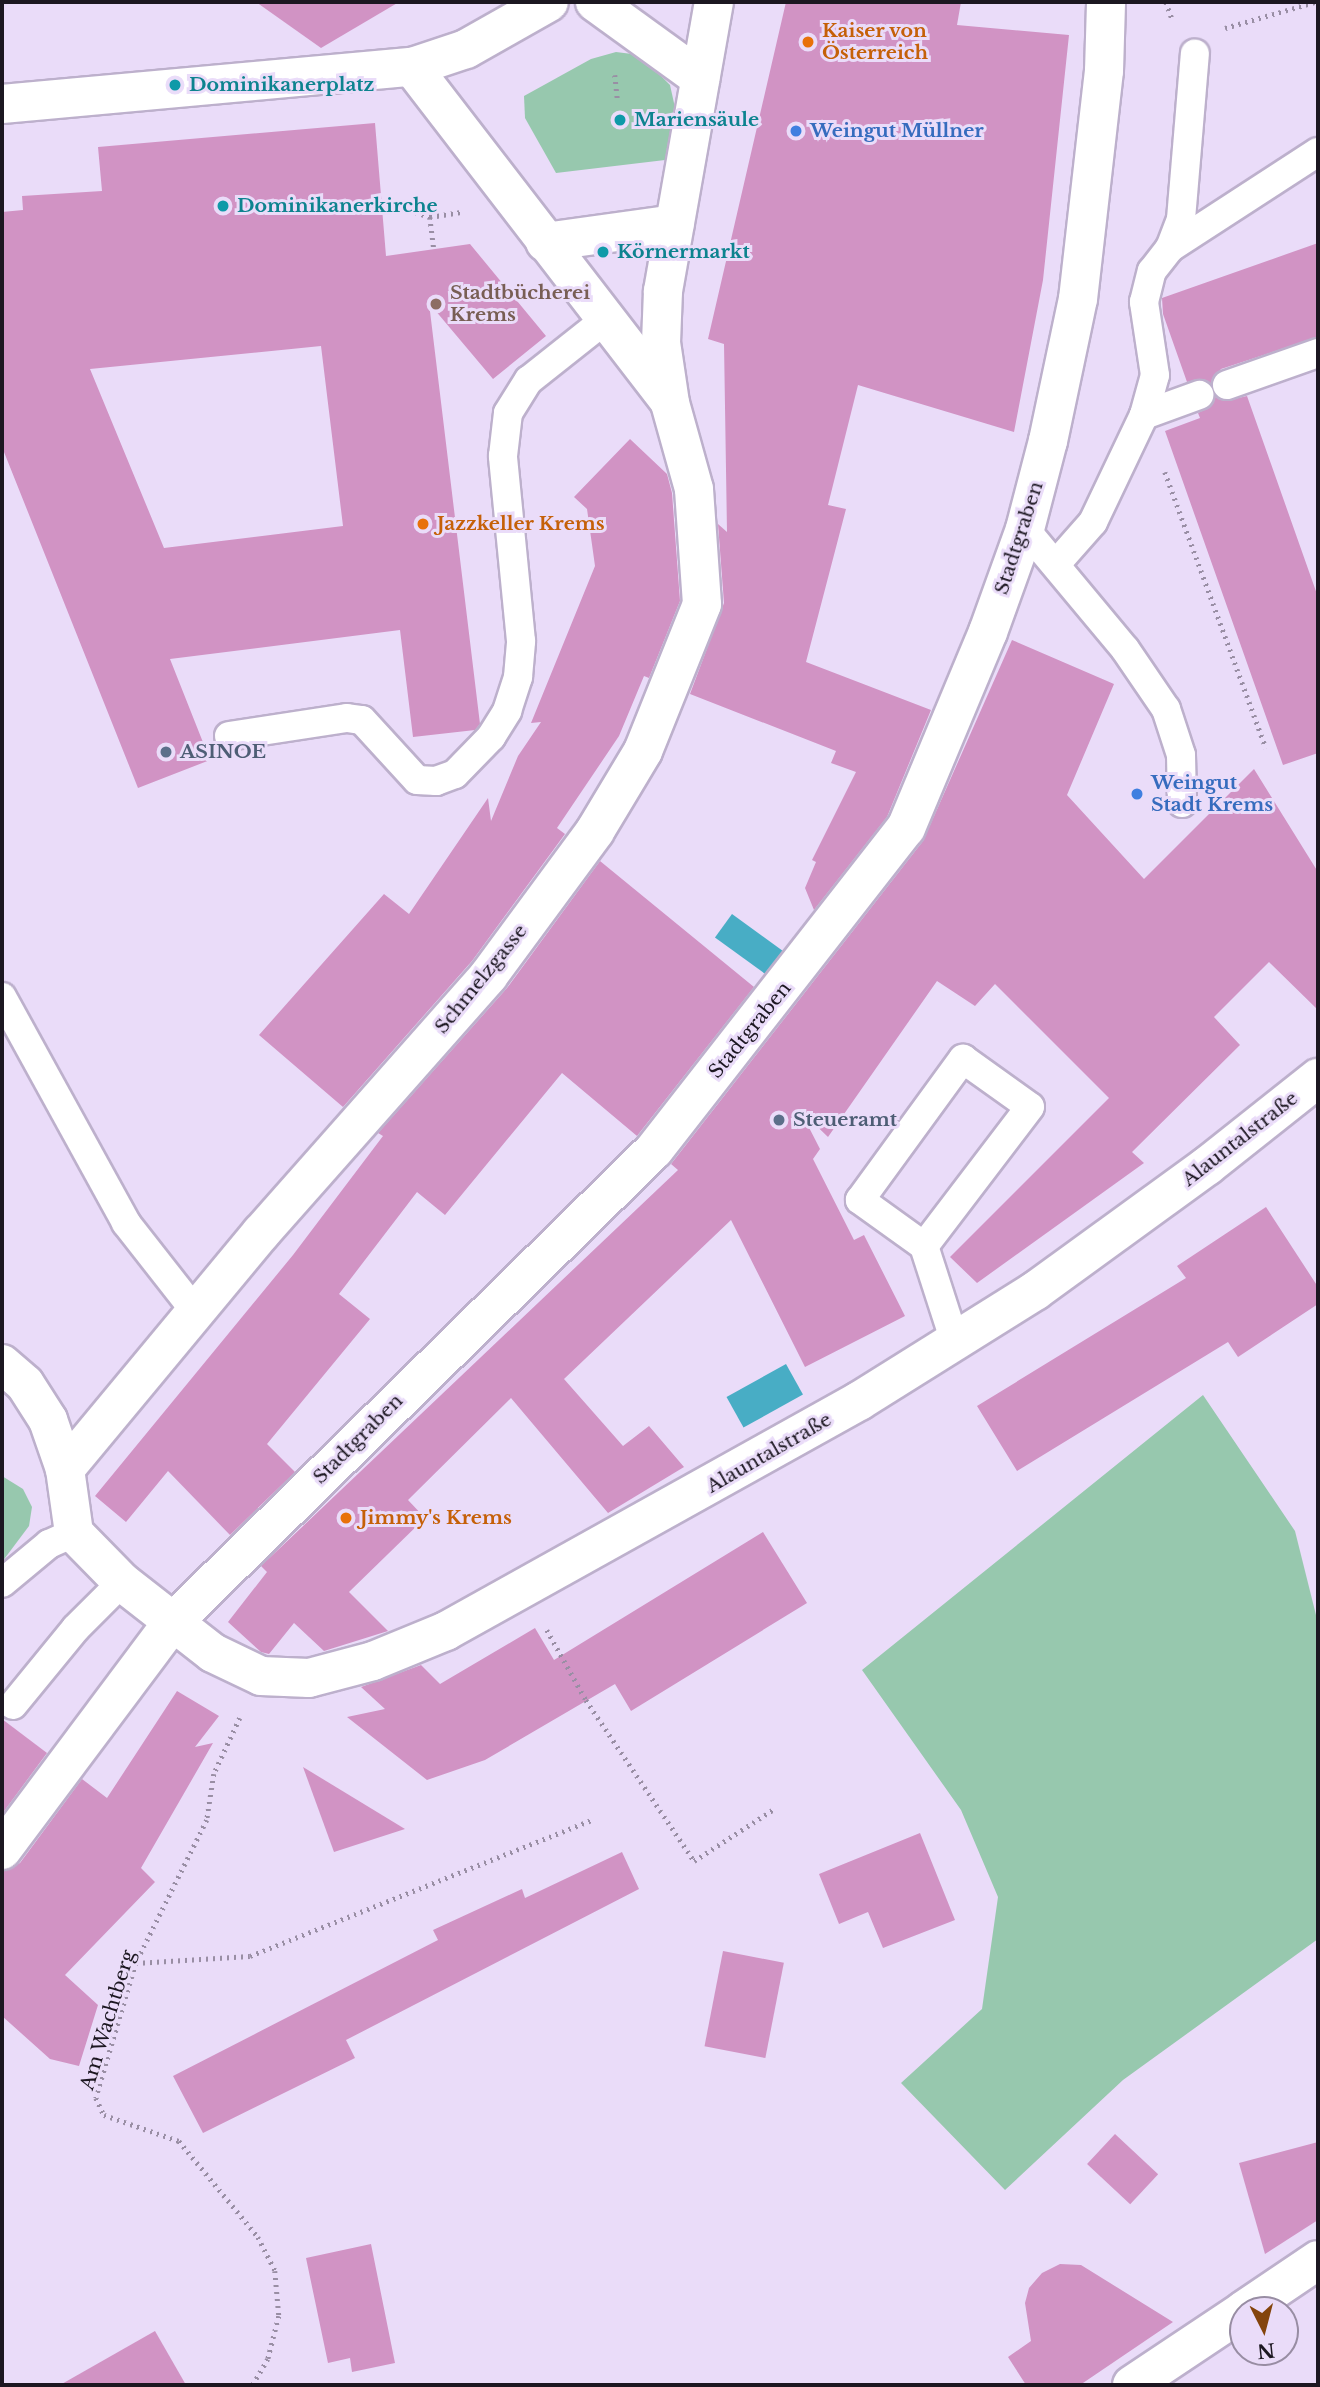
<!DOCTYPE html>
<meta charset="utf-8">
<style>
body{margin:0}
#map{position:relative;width:1320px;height:2387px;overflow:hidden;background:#eadcf9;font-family:"Libre Baskerville",serif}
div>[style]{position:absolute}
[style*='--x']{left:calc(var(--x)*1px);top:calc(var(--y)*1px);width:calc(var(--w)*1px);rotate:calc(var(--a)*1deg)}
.green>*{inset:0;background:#97c8ae}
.water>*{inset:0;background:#48adc5;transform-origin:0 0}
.building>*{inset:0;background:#d193c4;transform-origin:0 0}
.path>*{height:4.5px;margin-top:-2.25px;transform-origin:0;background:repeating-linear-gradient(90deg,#998ea4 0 2px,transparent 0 7px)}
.roads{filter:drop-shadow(2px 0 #bdb0cc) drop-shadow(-2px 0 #bdb0cc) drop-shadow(0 2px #bdb0cc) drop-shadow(0 -2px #bdb0cc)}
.lane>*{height:28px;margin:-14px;padding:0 14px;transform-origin:14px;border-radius:14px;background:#fff}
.street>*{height:38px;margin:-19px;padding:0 19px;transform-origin:19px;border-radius:19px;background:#fff}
.dots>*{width:19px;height:19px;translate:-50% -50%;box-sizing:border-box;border:4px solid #eadcf9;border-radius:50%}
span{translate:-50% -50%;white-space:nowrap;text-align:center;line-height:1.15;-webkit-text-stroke:6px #eadcf9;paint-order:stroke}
.food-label{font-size:19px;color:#c56008;font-weight:700}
.left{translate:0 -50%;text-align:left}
.culture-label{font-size:19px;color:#0d838f;font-weight:700}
.shop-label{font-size:19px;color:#366cbe;font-weight:700}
.education-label{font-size:19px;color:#785e54;font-weight:700}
.street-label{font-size:19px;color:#1c1721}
.service-label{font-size:19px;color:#4e5e75;font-weight:700}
.frame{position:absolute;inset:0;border:4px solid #1c1721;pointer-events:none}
.north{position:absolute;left:1229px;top:2296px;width:70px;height:70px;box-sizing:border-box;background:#eadcf9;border:2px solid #988da3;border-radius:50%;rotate:174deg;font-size:19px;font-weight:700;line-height:28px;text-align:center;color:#1c1721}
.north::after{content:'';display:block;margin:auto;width:24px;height:32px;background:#84440c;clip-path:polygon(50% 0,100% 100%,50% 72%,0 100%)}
</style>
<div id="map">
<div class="green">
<div style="clip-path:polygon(616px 52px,640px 55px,670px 85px,676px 112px,665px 160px,556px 173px,525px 118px,524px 96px,591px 59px)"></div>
<div style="clip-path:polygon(1203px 1395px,1295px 1531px,1318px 1623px,1318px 1939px,1123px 2080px,1005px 2190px,901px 2083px,982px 2009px,998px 1897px,961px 1810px,862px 1670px)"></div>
<div style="clip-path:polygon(2px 1476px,23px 1489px,32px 1507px,29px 1526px,2px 1562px)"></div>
</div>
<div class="water">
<div style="left:732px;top:914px;width:63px;height:29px;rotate:36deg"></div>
<div style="left:786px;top:1364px;width:35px;height:68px;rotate:61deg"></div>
</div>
<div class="building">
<div style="clip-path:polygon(256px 2px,399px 2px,321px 48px)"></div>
<div style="clip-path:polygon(786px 2px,961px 2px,957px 25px,1069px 35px,1043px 280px,1014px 432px,858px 385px,828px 505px,846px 509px,806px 662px,931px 710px,887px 817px,814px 910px,805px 888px,816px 862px,812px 860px,856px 772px,831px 763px,836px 751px,690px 694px,724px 603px,718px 524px,727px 532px,724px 344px,708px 339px)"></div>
<div style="clip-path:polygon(evenodd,375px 123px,386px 256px,470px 244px,546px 336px,493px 379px,429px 303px,480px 724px,475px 730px,413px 737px,400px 630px,170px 659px,210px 760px,138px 788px,2px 447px,2px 212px,23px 210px,22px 196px,102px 191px,98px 147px,375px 123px,321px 346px,343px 526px,164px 548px,90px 369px,321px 346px)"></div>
<div style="clip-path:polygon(1318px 243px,1318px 337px,1221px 369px,1211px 384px,1201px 379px,1187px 382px,1163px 314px,1162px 298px)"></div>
<div style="clip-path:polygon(1247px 396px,1318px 597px,1318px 753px,1283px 765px,1165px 431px,1200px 418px,1198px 413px,1211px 406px,1215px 397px,1225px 401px)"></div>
<div style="clip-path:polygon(630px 439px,667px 474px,672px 493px,680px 601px,649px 678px,644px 676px,619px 736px,557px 828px,565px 834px,472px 961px,343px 1107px,259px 1035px,384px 894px,409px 914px,488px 798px,491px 821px,518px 756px,541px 722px,531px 723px,595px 566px,587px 509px,574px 497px)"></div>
<div style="clip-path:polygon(1012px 640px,1114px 684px,1067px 795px,1144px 879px,1254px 769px,1318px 872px,1318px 1010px,1269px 962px,1214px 1017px,1240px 1045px,1132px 1152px,1144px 1163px,977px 1283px,950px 1257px,1109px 1098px,995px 984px,975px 1006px,937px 981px,828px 1137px,800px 1110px,820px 1149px,813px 1159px,854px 1240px,864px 1235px,905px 1316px,805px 1367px,731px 1220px,564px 1379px,623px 1446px,649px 1426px,684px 1467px,608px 1513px,511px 1398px,408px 1500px,425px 1518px,349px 1592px,388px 1631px,324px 1651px,294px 1623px,269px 1654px,261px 1652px,228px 1622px,267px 1572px,261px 1566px,678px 1170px,671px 1164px,923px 841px)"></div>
<div style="clip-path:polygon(600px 861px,754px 987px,637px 1136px,562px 1073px,445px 1215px,417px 1192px,339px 1294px,370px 1319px,267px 1444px,295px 1472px,230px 1535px,168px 1471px,126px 1522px,95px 1496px,293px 1255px,383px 1136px,378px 1133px,507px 988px)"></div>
<div style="clip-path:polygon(1266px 1207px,1318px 1287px,1318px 1304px,1238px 1357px,1228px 1342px,1017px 1471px,977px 1406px,1186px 1278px,1177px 1266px)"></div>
<div style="clip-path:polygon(763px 1532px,807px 1603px,631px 1711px,615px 1684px,485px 1760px,427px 1780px,347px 1717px,385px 1709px,361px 1687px,421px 1665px,440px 1684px,535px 1628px,554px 1660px)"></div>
<div style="clip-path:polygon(177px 1691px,219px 1716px,195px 1747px,213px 1743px,141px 1868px,155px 1882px,65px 1975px,98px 2005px,79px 2066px,50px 2059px,2px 2016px,2px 1871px,20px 1863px,82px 1779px,107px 1798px)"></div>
<div style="clip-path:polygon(2px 1719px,47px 1753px,2px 1814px)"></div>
<div style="clip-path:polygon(303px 1767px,405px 1829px,334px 1852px)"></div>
<div style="clip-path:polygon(920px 1833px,955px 1920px,883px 1948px,868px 1912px,839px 1924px,819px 1874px)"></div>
<div style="clip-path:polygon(622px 1852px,639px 1889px,346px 2040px,355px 2058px,203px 2133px,173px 2076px,438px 1940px,433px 1930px,522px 1889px,525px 1898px)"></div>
<div style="left:723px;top:1951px;width:62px;height:97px;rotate:11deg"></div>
<div style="left:1115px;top:2134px;width:59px;height:41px;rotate:43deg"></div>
<div style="clip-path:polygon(1318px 2142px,1318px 2220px,1265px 2254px,1239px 2163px)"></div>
<div style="clip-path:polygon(371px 2244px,395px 2363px,352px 2372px,350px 2358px,328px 2363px,306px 2258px)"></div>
<div style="clip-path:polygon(1060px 2264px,1081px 2265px,1173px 2322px,1080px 2385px,1026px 2385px,1008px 2357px,1031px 2341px,1025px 2303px,1029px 2288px,1042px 2273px)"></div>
<div style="clip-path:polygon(155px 2331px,186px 2385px,60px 2385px)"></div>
</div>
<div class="path">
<div style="--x:1166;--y:2;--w:20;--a:70"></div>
<div style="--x:1225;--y:28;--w:94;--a:-16.1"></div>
<div style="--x:615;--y:75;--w:27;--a:84"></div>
<div style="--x:382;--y:201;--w:51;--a:18.4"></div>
<div style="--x:430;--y:217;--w:33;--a:-9"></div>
<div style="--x:430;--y:217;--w:32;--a:83"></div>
<div style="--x:1165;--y:472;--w:294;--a:69.9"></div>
<div style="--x:547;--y:1630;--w:80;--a:60.9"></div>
<div style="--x:586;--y:1700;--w:194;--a:56.1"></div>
<div style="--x:694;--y:1861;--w:95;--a:-33"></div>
<div style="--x:240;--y:1718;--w:62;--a:114.9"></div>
<div style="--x:214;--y:1774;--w:47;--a:98.7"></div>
<div style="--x:207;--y:1820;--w:160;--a:116.4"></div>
<div style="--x:136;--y:1963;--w:141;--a:106.5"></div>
<div style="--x:96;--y:2098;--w:19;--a:65"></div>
<div style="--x:104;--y:2115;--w:79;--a:19.1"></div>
<div style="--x:179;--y:2141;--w:124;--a:50.5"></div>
<div style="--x:258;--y:2237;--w:38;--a:63"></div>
<div style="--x:275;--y:2271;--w:45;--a:84.9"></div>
<div style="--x:279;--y:2316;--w:44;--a:104.3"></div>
<div style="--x:268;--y:2359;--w:30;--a:120"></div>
<div style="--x:136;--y:1963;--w:114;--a:-3.5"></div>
<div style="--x:250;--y:1956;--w:370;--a:-21.7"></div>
</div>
<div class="roads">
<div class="lane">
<div style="--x:1170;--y:248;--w:176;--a:-33"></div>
<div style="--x:1227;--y:385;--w:96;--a:-19.4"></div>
<div style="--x:1144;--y:415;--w:59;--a:-20"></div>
<div style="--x:1025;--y:529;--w:156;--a:50.2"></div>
<div style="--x:1125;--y:649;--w:73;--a:55.7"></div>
<div style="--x:1166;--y:709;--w:48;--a:71.9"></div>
<div style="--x:1181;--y:755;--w:48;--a:88.8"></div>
<div style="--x:1056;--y:564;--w:56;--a:-48.6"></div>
<div style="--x:1093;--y:522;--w:119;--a:-64.5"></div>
<div style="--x:1144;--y:415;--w:41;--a:-74.6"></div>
<div style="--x:1155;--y:375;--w:74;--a:-98.6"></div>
<div style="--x:1144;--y:302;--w:32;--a:-76"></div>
<div style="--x:1152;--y:271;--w:29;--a:-52"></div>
<div style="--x:1170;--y:248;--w:31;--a:-69"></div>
<div style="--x:1181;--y:219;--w:166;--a:-85.2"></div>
<div style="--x:229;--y:736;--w:119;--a:-8.7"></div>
<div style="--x:347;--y:718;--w:15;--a:8"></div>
<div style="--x:362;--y:720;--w:81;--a:47.5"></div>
<div style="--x:417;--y:780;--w:19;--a:3"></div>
<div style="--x:436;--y:781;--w:20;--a:-20"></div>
<div style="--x:455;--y:774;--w:52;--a:-45.8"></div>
<div style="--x:491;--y:737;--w:31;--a:-58"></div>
<div style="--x:507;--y:711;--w:36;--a:-72"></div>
<div style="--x:518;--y:677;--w:36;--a:-85"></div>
<div style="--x:521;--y:641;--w:186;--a:-95.6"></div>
<div style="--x:503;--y:456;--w:43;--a:-83.4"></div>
<div style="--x:508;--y:413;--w:39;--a:-58"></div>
<div style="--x:529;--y:380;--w:98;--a:-38.4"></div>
<div style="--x:2;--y:997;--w:258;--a:61.2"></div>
<div style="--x:126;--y:1223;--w:112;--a:51.9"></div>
<div style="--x:924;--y:1246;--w:79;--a:-144.3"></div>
<div style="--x:860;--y:1200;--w:175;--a:-53.9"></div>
<div style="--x:963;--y:1059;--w:82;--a:35.6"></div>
<div style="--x:1030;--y:1107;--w:175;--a:127.3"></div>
<div style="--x:924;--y:1246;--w:101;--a:72.1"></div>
<div style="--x:2;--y:1583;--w:61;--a:-39.7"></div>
<div style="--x:49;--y:1544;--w:27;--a:-24"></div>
<div style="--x:13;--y:1705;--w:99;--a:-50.7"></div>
<div style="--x:76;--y:1628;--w:65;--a:-45"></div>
</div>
<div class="street">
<div style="--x:595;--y:2;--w:130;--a:35.9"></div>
<div style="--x:412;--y:67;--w:418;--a:52.4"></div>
<div style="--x:2;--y:104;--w:412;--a:-5.2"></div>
<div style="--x:412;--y:67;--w:57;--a:-18.4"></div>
<div style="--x:466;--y:49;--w:95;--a:-29.5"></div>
<div style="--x:545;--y:242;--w:131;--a:-7.9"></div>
<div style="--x:2;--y:1364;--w:30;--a:41"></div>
<div style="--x:25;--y:1384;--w:43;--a:57.4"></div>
<div style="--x:48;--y:1420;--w:52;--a:70.9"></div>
<div style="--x:65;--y:1469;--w:65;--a:82"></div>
<div style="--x:74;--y:1533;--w:69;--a:45.6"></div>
<div style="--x:122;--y:1582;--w:115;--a:38"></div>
<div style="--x:213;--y:1653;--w:53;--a:25.6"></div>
<div style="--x:261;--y:1676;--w:48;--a:2.4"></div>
<div style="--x:309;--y:1678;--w:66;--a:-14.9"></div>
<div style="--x:373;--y:1661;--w:79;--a:-22.3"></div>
<div style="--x:446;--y:1631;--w:473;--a:-29.1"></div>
<div style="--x:859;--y:1401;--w:208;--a:-32"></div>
<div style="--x:1035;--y:1291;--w:213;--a:-36"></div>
<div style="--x:1207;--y:1166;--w:142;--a:-38.4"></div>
<div style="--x:65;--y:1469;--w:307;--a:-50.3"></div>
<div style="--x:261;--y:1233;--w:344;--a:-48.5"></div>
<div style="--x:489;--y:975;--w:179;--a:-53.6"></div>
<div style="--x:595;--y:831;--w:93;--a:-59"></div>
<div style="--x:643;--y:751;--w:158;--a:-68.1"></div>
<div style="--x:702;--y:604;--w:115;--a:-94"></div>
<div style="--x:694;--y:489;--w:89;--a:-105.6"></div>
<div style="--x:670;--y:403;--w:61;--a:-98.5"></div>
<div style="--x:661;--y:343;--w:52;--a:-87.8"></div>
<div style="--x:663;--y:291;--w:293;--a:-80"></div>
<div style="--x:2;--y:1850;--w:284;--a:-53.2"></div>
<div style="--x:172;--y:1623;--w:675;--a:-44.46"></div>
<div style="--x:654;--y:1150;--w:409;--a:-52"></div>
<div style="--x:906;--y:828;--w:212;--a:-67.3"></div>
<div style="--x:988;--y:632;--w:109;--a:-70.2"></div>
<div style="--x:1025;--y:529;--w:91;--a:-75.4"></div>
<div style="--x:1048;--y:441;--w:145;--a:-78.1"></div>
<div style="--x:1078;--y:299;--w:229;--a:-83.5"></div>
<div style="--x:1104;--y:71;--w:69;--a:-88.3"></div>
<div style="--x:1244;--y:2310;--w:89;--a:-34"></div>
<div style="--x:1132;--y:2385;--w:133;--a:-33.7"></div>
</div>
</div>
<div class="dots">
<div style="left:808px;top:42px;background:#e8710a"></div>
<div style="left:175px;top:85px;background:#0f9aa8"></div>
<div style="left:620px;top:120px;background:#0f9aa8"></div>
<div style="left:796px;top:131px;background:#3f7fe0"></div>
<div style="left:223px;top:206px;background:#0f9aa8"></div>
<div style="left:603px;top:252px;background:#0f9aa8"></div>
<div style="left:436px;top:304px;background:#8d6e63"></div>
<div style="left:423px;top:524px;background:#e8710a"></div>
<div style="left:166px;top:752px;background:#5c6f8a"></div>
<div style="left:1137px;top:794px;background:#3f7fe0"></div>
<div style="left:779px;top:1120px;background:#5c6f8a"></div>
<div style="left:346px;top:1518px;background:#e8710a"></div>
</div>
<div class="food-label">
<span class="left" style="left:822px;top:42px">Kaiser von<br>Österreich</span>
<span class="left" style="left:437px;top:524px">Jazzkeller Krems</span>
<span class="left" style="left:360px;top:1518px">Jimmy's Krems</span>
</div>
<div class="culture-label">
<span class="left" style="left:189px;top:85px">Dominikanerplatz</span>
<span class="left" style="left:634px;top:120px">Mariensäule</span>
<span class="left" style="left:237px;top:206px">Dominikanerkirche</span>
<span class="left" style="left:617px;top:252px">Körnermarkt</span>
</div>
<div class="shop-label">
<span class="left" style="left:810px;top:131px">Weingut Müllner</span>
<span class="left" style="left:1151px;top:794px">Weingut<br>Stadt Krems</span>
</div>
<div class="education-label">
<span class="left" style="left:450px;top:304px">Stadtbücherei<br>Krems</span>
</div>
<div class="street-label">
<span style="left:1019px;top:538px;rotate:-72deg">Stadtgraben</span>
<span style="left:481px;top:979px;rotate:-51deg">Schmelzgasse</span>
<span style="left:750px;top:1030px;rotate:-51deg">Stadtgraben</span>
<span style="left:1240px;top:1139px;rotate:-38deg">Alauntalstraße</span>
<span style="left:358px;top:1439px;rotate:-45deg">Stadtgraben</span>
<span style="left:769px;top:1453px;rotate:-30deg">Alauntalstraße</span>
<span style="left:108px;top:2020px;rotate:-73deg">Am Wachtberg</span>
</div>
<div class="service-label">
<span class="left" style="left:180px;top:752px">ASINOE</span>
<span class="left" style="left:793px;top:1120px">Steueramt</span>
</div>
<div class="frame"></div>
<div class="north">N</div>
</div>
